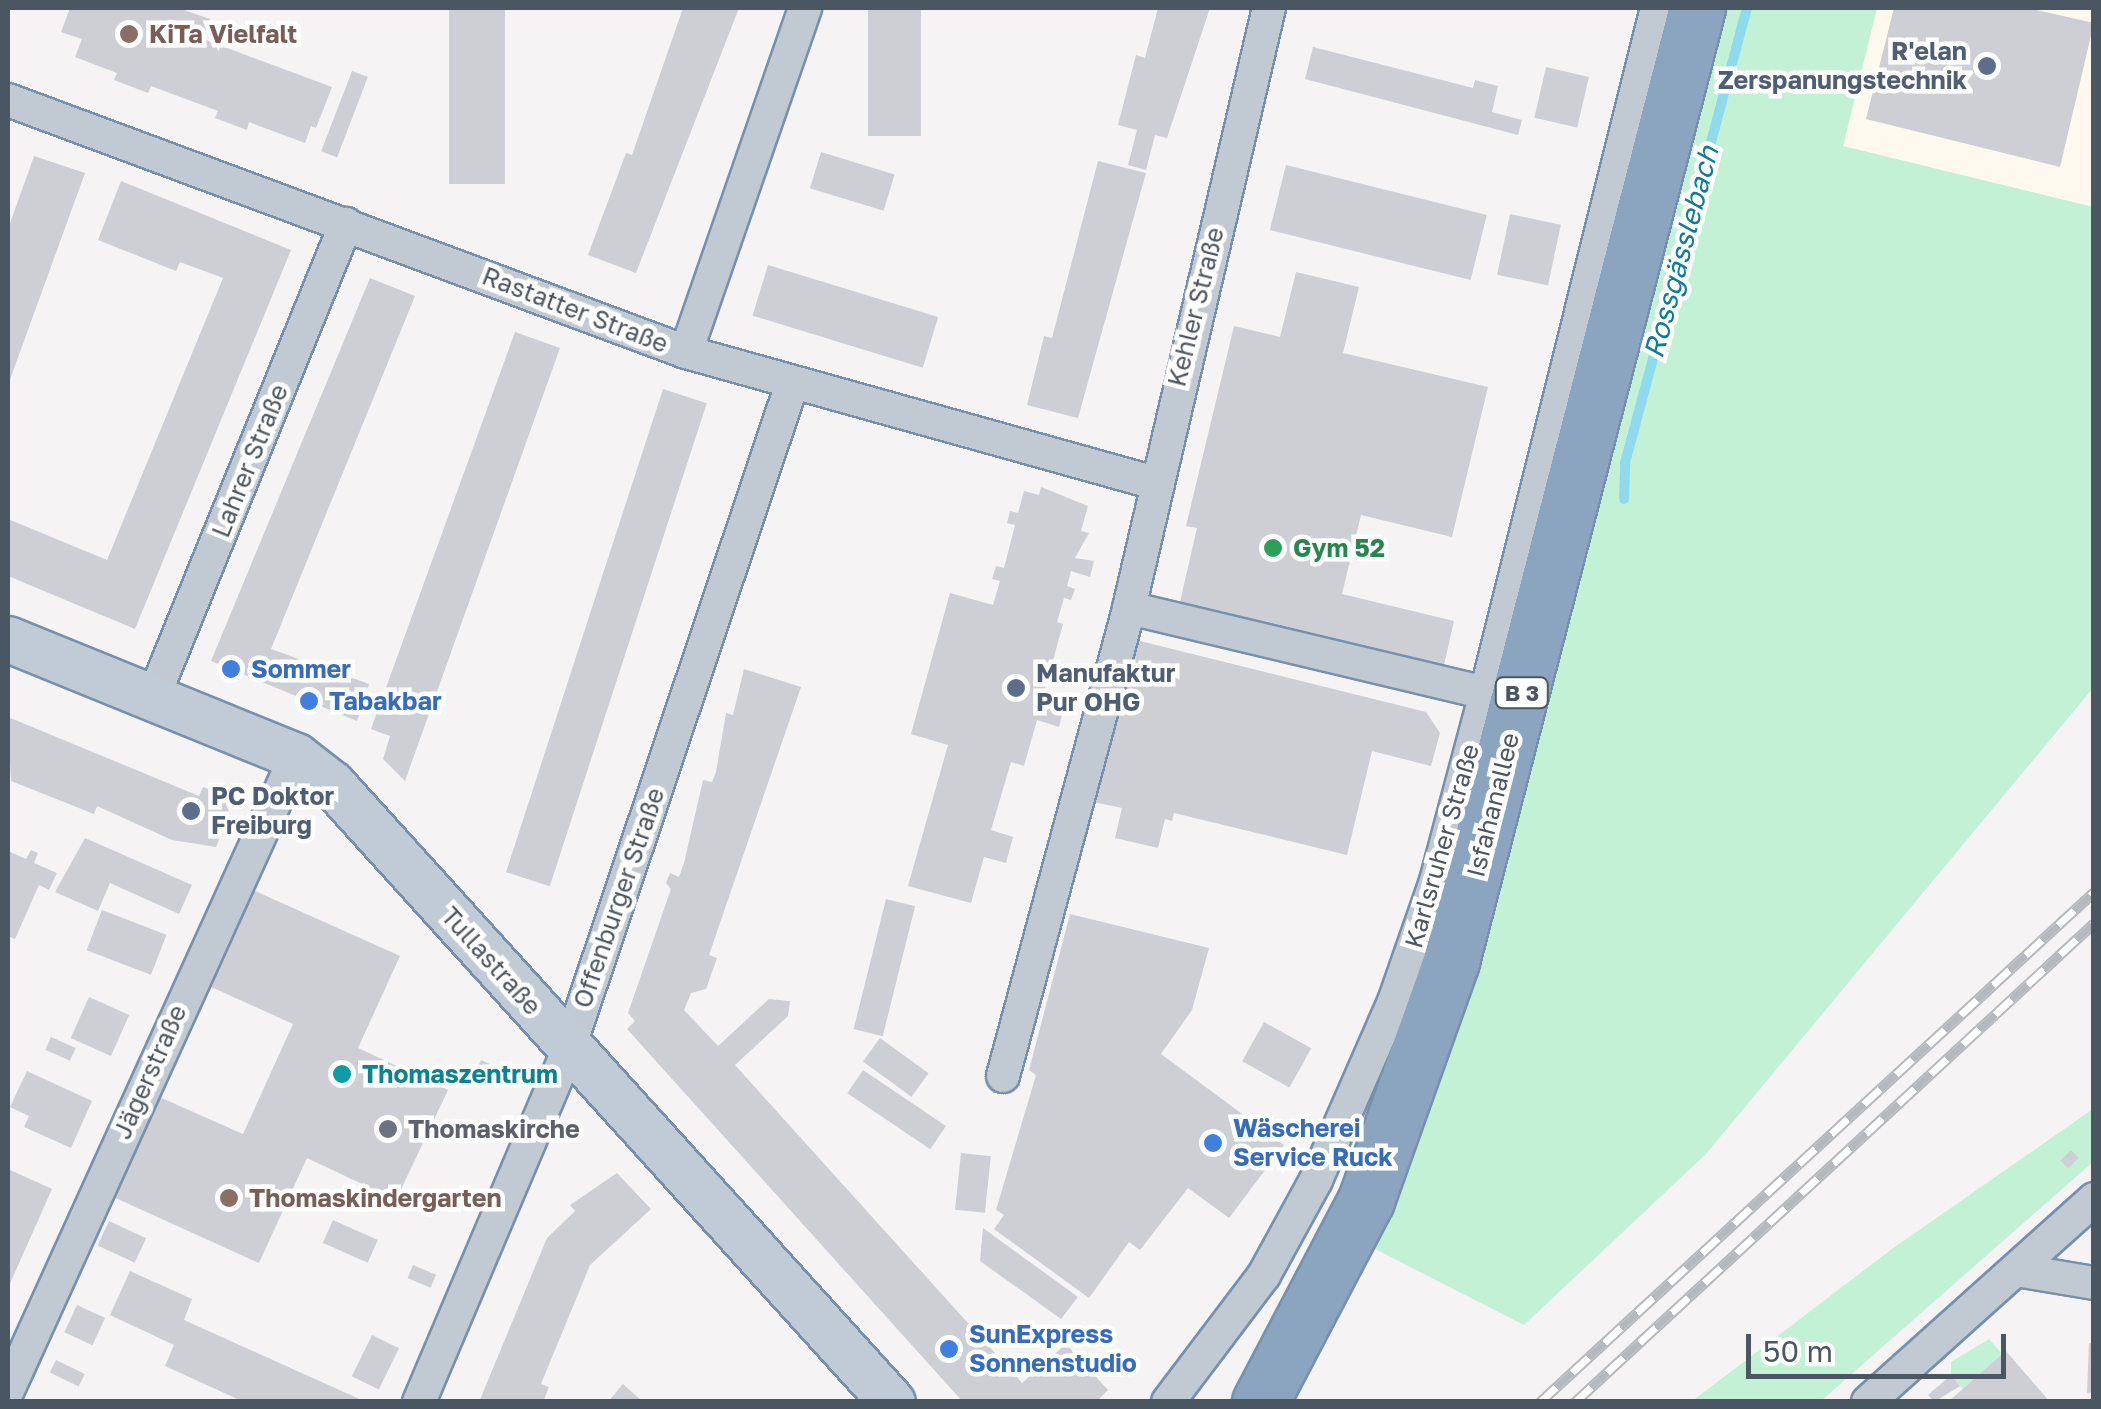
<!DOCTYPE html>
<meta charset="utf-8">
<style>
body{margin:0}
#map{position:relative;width:2101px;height:1409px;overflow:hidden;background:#f5f3f3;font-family:"Golos Text",sans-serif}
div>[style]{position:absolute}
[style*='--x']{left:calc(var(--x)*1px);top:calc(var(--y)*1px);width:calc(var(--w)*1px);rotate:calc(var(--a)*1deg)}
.commercial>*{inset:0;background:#fdf9ef}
.green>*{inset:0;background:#c3f1d5}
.stream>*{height:10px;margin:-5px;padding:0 5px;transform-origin:5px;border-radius:5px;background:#90daee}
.building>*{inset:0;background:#cdcfd5;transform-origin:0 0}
.roads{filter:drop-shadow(2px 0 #7690ad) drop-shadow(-2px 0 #7690ad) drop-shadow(0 2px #7690ad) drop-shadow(0 -2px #7690ad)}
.street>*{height:32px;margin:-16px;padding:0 16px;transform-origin:16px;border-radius:16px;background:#c1cad2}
.secondary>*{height:45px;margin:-22.5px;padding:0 22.5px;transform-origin:22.5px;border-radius:22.5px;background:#c1cbd6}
.highway>*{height:55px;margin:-27.5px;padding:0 27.5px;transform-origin:27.5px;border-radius:27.5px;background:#8ba5c1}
.rail>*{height:11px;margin-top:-5.5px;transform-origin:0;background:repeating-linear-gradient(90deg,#fff 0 22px,#b5b8bd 0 44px);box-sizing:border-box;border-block:2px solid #b5b8bd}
.dots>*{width:28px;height:28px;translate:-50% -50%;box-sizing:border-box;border:5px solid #fff;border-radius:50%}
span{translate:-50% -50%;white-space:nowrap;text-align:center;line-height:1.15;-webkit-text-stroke:9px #fff;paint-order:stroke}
.shield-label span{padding:2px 8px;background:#fff;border:2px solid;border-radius:8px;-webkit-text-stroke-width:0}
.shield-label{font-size:22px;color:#4a5661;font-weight:700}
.education-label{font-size:25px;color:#785e54;font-weight:700}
.left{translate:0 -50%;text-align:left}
.service-label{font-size:25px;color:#4e5e75;font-weight:700}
.right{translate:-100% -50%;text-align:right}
.street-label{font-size:25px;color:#4a5661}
.leisure-label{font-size:25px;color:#27864d;font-weight:700}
.shop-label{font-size:25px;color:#366cbe;font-weight:700}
.culture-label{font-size:25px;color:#0d838f;font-weight:700}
.worship-label{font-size:25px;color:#5b616d;font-weight:700}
.water-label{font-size:28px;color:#0c7c9b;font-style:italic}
.frame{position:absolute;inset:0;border:10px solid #4a5661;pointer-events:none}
.scale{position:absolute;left:1746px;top:1334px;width:260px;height:45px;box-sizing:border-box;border:5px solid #4a5661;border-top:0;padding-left:12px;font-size:30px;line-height:35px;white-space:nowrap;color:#4a5661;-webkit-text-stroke:8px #fff;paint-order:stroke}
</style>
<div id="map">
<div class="commercial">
<div style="clip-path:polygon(1877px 8px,2093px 8px,2093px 207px,1843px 146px)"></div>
</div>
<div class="green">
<div style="clip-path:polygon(1718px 8px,1877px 8px,1843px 146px,2093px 207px,2093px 688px,1706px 1154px,1524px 1325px,1369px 1246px,1451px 1049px,1477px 961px)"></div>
<div style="clip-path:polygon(2093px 1109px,2093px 1162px,1821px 1401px,1691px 1402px,1892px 1249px)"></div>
<div style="clip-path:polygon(1989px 1339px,2002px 1354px,1963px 1389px,1951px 1375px,1951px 1362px)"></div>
</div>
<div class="stream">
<div style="--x:1624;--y:499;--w:36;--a:-88"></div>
<div style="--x:1625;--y:463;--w:471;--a:-75"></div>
</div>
<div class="building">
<div style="clip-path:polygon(70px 8px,178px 8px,210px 19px,203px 39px,332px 87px,316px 128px,311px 126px,305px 143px,249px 122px,247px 130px,215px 118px,218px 111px,151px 86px,148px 93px,114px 80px,117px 73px,75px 57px,82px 39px,61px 32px)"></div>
<div style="left:449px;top:8px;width:56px;height:176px"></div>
<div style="clip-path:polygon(683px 8px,739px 8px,636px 273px,588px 255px,626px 153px,632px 155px)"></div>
<div style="left:868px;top:8px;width:53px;height:128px"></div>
<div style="clip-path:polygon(1158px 8px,1210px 8px,1167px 138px,1155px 135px,1146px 170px,1128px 165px,1137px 130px,1118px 125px,1136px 55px,1145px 58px)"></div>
<div style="clip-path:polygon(1894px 8px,2028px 8px,2094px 23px,2060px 167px,1866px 119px)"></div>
<div style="clip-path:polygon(1313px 47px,1473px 88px,1475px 80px,1498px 86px,1492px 112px,1522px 120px,1518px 135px,1305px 79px)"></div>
<div style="left:1546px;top:67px;width:44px;height:52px;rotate:13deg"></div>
<div style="left:352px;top:71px;width:17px;height:86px;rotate:21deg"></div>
<div style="left:821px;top:152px;width:77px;height:38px;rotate:17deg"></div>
<div style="clip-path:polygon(34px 156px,85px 173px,8px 385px,8px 229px)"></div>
<div style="clip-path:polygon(1098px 161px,1146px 173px,1078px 418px,1027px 405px,1044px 336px,1052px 338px)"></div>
<div style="left:1286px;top:165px;width:207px;height:67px;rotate:14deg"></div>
<div style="clip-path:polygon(121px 181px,291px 250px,135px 629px,8px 576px,8px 519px,107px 560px,223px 278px,180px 262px,176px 271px,98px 240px)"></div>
<div style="left:1510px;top:214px;width:52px;height:62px;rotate:12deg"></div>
<div style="left:768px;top:265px;width:178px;height:53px;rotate:17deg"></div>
<div style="clip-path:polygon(1296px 272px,1359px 287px,1343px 353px,1488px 387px,1452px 537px,1361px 515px,1342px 594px,1454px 621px,1444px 665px,1180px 602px,1197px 528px,1186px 526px,1234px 326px,1280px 337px)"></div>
<div style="clip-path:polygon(370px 278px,415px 296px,271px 649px,369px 684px,357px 721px,211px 661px)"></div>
<div style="clip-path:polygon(515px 332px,560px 348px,405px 781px,383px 759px,390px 736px,371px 729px)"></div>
<div style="left:663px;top:389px;width:46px;height:508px;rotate:18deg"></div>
<div style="clip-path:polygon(1041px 487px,1088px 506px,1081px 531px,1089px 533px,1075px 558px,1094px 561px,1090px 577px,1071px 571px,1067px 586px,1075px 589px,1071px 600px,1064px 598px,1057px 622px,1063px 624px,1044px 693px,1066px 699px,1059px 727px,1037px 720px,1024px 766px,1011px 762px,991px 830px,1013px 837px,1006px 863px,984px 857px,971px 903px,908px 886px,948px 745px,911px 734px,950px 593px,993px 605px,1000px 581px,992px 579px,996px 566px,1004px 568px,1015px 525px,1007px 523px,1010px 511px,1018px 513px,1024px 491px,1039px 495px)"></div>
<div style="clip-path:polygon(1132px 639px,1426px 712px,1440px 733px,1431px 766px,1372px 751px,1347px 855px,1174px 813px,1172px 821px,1165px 819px,1158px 848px,1115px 838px,1122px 808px,1093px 802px)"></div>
<div style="clip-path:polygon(744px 669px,801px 687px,709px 955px,717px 958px,706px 989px,691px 993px,684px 1010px,718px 1046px,769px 999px,790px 1001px,788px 1016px,735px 1065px,1022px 1383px,1066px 1344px,1108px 1390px,1096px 1402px,963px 1402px,627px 1029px,635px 1021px,628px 1013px,671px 889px,666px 883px,670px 873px,679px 877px,684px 863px,703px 780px,712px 782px,716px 772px,726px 713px,733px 715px)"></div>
<div style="clip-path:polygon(8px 717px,199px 796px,203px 787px,222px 794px,230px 814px,216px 847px,172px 840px,97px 806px,94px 814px,11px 781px)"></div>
<div style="clip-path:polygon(85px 838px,192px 885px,179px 914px,110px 883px,98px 911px,55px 892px)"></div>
<div style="clip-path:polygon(31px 850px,38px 853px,34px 863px,57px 873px,49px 890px,39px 885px,15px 939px,8px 936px,8px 851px,26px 859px)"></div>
<div style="clip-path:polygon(253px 890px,400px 956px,358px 1048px,448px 1090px,396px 1200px,307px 1158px,259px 1263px,111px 1196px,157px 1096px,243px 1134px,293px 1024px,209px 986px)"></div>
<div style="left:886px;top:899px;width:30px;height:134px;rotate:14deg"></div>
<div style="left:102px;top:910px;width:69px;height:43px;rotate:21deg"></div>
<div style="clip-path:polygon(1070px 914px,1209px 948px,1192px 1010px,1161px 1054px,1284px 1145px,1229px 1218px,1188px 1188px,1140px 1250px,1129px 1242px,1089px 1298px,994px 1229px,1004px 1215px,996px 1210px,1036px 1075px,1029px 1070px)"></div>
<div style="left:89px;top:997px;width:44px;height:45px;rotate:24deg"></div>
<div style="left:1264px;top:1022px;width:54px;height:45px;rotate:29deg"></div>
<div style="left:51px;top:1037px;width:27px;height:14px;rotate:24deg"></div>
<div style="left:880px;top:1038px;width:60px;height:29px;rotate:36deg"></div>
<div style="left:481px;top:1060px;width:17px;height:17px;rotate:25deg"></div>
<div style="left:863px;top:1070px;width:100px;height:28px;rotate:34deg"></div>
<div style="clip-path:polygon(27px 1071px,92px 1101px,71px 1148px,24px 1127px,29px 1116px,10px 1107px)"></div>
<div style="left:2071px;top:1150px;width:11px;height:15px;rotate:45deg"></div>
<div style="left:961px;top:1153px;width:30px;height:57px;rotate:6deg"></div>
<div style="clip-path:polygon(8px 1169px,52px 1189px,8px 1288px)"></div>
<div style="clip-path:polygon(617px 1173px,651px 1209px,590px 1265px,541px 1384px,549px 1387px,543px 1402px,479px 1402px,547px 1238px,575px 1211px,570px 1205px)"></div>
<div style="left:333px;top:1220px;width:49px;height:25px;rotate:24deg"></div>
<div style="left:109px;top:1221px;width:41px;height:27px;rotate:25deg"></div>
<div style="clip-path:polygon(983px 1228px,1078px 1297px,1061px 1319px,980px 1261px)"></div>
<div style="left:413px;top:1265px;width:25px;height:14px;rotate:23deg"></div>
<div style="clip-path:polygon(130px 1271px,192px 1299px,184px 1320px,366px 1402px,244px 1402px,165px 1366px,174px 1345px,110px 1315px)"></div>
<div style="left:77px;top:1305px;width:31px;height:30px;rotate:25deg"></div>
<div style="left:372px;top:1335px;width:30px;height:46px;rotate:26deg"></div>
<div style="clip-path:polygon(2089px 1343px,2094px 1343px,2094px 1393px,2087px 1393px)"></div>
<div style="clip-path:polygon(2006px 1351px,2050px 1402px,1948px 1402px,2002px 1354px)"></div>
<div style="left:56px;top:1360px;width:32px;height:14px;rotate:26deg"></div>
<div style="clip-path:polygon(1951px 1375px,1960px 1386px,1934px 1402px,1928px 1395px)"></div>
<div style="clip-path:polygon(623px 1384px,643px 1402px,608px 1402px)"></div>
</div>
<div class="roads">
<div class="street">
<div style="--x:8;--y:100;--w:723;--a:20.39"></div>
<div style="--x:686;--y:352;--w:486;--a:15.6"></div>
<div style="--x:686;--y:352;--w:364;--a:-70.9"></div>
<div style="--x:1129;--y:608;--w:367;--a:13.4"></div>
<div style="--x:153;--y:698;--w:512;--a:-67.85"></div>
<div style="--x:1003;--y:1076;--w:485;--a:-74.9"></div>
<div style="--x:1129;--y:608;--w:616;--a:-76.87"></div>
<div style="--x:2016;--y:1270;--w:79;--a:9.5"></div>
<div style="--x:8;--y:1390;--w:696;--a:-65.57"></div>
<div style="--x:419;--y:1402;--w:384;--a:-67"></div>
<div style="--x:569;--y:1048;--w:700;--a:-71.44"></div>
<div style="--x:1168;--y:1402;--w:159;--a:-52.9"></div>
<div style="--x:1264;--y:1275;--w:108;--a:-61.3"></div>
<div style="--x:1316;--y:1180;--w:197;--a:-66.4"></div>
<div style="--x:1395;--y:999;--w:125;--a:-70.8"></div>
<div style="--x:1436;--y:881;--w:195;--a:-75.1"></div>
<div style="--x:1486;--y:693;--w:706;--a:-75.98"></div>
<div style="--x:1868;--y:1402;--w:304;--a:-41.9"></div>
</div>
<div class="secondary">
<div style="--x:8;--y:639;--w:311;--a:22.1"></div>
<div style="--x:296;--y:756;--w:46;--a:37.9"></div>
<div style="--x:332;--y:784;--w:834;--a:47.82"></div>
</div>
<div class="highway">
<div style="--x:1260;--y:1402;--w:228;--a:-62.3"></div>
<div style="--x:1366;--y:1200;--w:254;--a:-70.4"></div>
<div style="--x:1451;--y:961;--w:984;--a:-75.53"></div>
</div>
</div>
<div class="rail">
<div style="--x:1540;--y:1402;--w:753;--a:-42.63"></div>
<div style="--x:1575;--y:1402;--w:706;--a:-42.7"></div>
</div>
<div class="dots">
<div style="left:129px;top:34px;background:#8d6e63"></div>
<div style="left:1987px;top:66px;background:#5c6f8a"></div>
<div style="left:1273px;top:548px;background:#2e9e5b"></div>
<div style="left:231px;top:669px;background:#3f7fe0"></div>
<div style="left:1016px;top:688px;background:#5c6f8a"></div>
<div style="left:309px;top:701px;background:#3f7fe0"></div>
<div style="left:191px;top:811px;background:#5c6f8a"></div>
<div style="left:342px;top:1074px;background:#0f9aa8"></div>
<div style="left:388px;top:1129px;background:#6b7280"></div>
<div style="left:1213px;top:1143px;background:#3f7fe0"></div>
<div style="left:229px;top:1198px;background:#8d6e63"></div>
<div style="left:949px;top:1349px;background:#3f7fe0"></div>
</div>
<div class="shield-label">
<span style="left:1522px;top:693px">B 3</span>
</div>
<div class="education-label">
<span class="left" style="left:149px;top:34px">KiTa Vielfalt</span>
<span class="left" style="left:249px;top:1198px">Thomaskindergarten</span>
</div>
<div class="service-label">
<span class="right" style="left:1967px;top:66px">R'elan<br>Zerspanungstechnik</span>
<span class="left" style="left:1036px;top:688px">Manufaktur<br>Pur OHG</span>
<span class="left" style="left:211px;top:811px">PC Doktor<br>Freiburg</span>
</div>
<div class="street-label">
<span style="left:1196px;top:307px;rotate:-76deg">Kehler Straße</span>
<span style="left:575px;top:310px;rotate:21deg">Rastatter Straße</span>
<span style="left:250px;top:461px;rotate:-68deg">Lahrer Straße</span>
<span style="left:1493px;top:805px;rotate:-76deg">Isfahanallee</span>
<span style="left:1442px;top:846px;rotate:-74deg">Karlsruher Straße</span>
<span style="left:619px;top:898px;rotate:-71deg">Offenburger Straße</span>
<span style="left:491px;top:961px;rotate:48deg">Tullastraße</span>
<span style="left:150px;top:1072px;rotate:-66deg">Jägerstraße</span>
</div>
<div class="leisure-label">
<span class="left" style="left:1293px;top:548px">Gym 52</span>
</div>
<div class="shop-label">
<span class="left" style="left:251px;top:669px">Sommer</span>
<span class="left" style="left:329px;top:701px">Tabakbar</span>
<span class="left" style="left:1233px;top:1143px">Wäscherei<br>Service Ruck</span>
<span class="left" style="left:969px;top:1349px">SunExpress<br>Sonnenstudio</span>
</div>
<div class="culture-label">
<span class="left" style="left:362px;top:1074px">Thomaszentrum</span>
</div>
<div class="worship-label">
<span class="left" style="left:408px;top:1129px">Thomaskirche</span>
</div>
<div class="water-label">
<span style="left:1681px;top:252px;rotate:-75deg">Rossgässlebach</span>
</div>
<div class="frame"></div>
<div class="scale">50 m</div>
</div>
